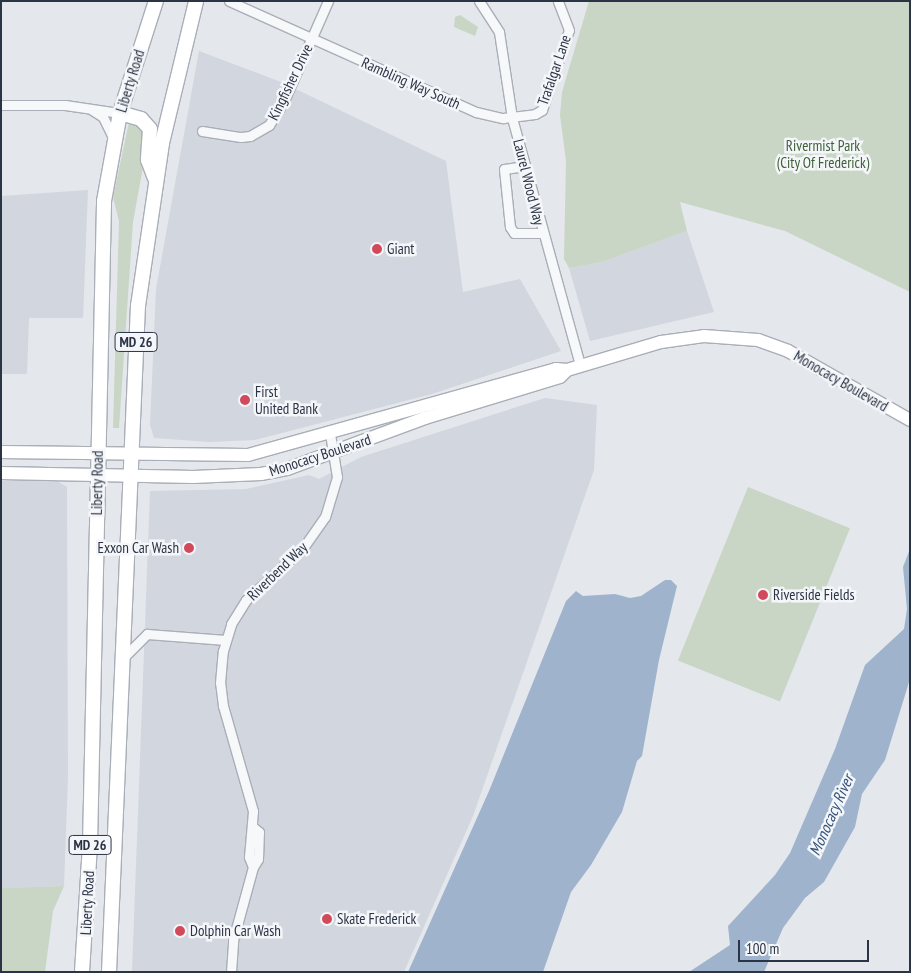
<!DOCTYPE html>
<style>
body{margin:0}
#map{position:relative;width:911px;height:973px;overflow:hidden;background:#e4e7ec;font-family:"PT Sans Narrow",sans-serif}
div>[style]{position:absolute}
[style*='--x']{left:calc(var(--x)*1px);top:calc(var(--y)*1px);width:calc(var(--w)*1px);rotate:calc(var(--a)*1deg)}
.built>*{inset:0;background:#d2d6de}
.green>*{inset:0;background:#c9d6c5;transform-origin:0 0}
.water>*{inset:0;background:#9fb4cc}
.roads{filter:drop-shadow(1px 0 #a9aeb7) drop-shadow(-1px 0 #a9aeb7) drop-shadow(0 1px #a9aeb7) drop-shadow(0 -1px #a9aeb7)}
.street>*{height:9px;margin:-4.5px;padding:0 4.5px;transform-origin:4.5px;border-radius:4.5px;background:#f7f8fa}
.secondary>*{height:12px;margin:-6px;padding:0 6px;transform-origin:6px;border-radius:6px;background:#fff}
.primary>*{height:14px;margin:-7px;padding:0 7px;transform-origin:7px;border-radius:7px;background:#fff}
.dots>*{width:14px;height:14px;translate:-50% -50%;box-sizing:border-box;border:2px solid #f4f6f9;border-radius:50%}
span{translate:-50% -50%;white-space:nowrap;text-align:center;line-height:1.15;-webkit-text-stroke:5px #f4f6f9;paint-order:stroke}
.shield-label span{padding:1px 4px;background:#f4f6f9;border:1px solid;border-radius:4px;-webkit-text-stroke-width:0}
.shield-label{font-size:14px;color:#2b3445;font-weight:700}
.street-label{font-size:15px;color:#2b3445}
.park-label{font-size:15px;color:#3f6138}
.poi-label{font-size:15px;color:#2b3445}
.left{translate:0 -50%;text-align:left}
.right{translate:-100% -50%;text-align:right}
.water-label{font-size:16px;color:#34527a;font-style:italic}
.frame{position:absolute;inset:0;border:2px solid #2b3445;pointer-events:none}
.scale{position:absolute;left:738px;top:940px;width:131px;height:22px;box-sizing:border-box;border:2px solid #2b3445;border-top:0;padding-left:6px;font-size:15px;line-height:18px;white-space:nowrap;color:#2b3445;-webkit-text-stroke:4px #f4f6f9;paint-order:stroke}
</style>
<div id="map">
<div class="built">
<div style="clip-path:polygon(199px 51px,281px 82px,446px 161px,463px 292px,520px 279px,561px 351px,432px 394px,255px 440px,209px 442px,154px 438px,150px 425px,156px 289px)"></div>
<div style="clip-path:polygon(88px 190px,83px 318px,29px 318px,27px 374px,1px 374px,1px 196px)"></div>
<div style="clip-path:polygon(687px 231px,714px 312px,590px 341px,569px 268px,602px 262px)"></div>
<div style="clip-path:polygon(545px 398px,597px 405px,594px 470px,473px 816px,404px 972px,132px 972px,150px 491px,246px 489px,309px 475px,319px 479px,361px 457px)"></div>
<div style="clip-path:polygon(1px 481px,57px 481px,67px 487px,68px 777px,64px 886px,1px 888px)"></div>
</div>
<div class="green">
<div style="clip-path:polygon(589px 1px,910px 1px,910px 292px,785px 231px,680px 202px,687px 231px,602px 262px,569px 268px,564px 259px,566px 161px,560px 115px,562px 92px)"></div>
<div style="clip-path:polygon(460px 15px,478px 27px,475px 36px,454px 27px,455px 17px)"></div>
<div style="clip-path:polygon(129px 122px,141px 125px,147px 145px,133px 222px,119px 428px,113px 428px,119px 221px,113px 197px)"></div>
<div style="left:748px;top:487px;width:110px;height:187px;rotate:22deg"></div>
<div style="clip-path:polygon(64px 886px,53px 911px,45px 972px,1px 972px,1px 888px)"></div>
</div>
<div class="water">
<div style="clip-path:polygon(910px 549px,910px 679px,885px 760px,862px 794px,855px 827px,824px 882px,805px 898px,783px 928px,764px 972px,689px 972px,730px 945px,728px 926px,775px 875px,790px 853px,835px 749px,865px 665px,904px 629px,907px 609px,903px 567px)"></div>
<div style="clip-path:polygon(665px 580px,671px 580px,677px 586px,659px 660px,642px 756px,637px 761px,622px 812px,591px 865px,571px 892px,543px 972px,408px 972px,489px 791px,566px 601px,576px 591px,583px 596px,615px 594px,630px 598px,641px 596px)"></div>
</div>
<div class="roads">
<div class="street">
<div style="--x:229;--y:1;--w:271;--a:24.2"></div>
<div style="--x:476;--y:112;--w:28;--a:13"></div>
<div style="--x:503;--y:118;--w:32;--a:-7"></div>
<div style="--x:535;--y:114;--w:8;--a:-30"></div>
<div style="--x:542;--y:110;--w:84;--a:-71.4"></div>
<div style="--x:569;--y:30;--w:31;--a:-111"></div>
<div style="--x:479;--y:1;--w:37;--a:57"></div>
<div style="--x:499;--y:32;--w:87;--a:81.4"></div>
<div style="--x:512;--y:118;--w:256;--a:74.6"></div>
<div style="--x:1;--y:105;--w:64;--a:0"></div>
<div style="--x:65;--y:105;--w:56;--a:8.3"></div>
<div style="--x:92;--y:110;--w:13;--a:32"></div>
<div style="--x:103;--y:117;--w:25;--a:64"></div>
<div style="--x:202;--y:131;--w:39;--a:9"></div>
<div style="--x:241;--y:137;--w:9;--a:-6"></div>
<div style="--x:250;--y:136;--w:22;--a:-30"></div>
<div style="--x:269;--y:125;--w:26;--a:-58"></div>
<div style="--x:283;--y:103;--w:111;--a:-66.2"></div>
<div style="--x:525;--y:166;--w:21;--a:172"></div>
<div style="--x:504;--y:169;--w:58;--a:84.1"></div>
<div style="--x:510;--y:227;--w:7;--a:56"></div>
<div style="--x:514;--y:233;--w:28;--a:0"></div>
<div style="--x:124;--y:657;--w:33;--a:-45"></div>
<div style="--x:147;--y:634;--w:79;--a:4.3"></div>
<div style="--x:253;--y:867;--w:11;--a:-112"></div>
<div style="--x:249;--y:857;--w:46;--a:-85"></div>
<div style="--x:253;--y:811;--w:109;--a:-105.9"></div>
<div style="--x:223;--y:706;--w:23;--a:-97"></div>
<div style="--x:220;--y:683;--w:32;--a:-85"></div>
<div style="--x:223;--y:651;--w:28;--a:-73"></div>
<div style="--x:231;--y:624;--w:28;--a:-58"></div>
<div style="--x:246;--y:600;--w:77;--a:-42.4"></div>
<div style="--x:303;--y:548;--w:38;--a:-55"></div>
<div style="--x:325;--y:517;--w:42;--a:-73.3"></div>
<div style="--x:337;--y:477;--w:44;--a:-99.2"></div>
<div style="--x:231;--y:972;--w:32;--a:-86"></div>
<div style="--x:233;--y:940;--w:76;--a:-74.7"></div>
<div style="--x:253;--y:867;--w:9;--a:-58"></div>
<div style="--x:258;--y:859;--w:27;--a:-88"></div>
<div style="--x:259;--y:832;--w:8;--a:-140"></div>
</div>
<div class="secondary">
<div style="--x:1;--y:452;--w:247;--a:0.7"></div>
<div style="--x:248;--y:455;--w:320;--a:-15.6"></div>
<div style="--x:556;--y:369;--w:11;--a:5"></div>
<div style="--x:567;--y:370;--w:98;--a:-16.6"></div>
<div style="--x:661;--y:342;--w:43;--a:-7.9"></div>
<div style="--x:704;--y:336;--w:54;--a:4.2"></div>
<div style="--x:758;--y:340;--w:32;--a:20"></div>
<div style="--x:788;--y:351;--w:140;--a:29.5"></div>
<div style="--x:1;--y:473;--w:192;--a:1.2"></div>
<div style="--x:193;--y:477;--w:68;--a:-2.5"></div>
<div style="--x:261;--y:474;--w:26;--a:-11"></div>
<div style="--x:287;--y:469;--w:147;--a:-20.3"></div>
<div style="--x:425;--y:418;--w:141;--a:-16.9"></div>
<div style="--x:560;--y:377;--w:10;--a:-45"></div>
</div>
<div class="primary">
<div style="--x:120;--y:113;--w:22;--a:16"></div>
<div style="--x:141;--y:119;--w:13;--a:48"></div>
<div style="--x:150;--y:129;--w:31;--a:94"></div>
<div style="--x:148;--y:160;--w:19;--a:69"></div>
<div style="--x:82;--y:972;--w:127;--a:-86.4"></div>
<div style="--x:90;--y:845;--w:644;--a:-88.75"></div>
<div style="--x:104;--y:201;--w:89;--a:-79.7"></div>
<div style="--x:120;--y:113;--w:118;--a:-72.2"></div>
<div style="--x:109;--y:972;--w:667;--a:-87.51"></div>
<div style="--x:138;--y:306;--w:165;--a:-81.6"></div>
<div style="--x:162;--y:143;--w:146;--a:-76.5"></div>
</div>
</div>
<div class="dots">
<div style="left:377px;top:249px;background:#d1495b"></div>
<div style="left:245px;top:400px;background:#d1495b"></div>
<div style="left:189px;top:548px;background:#d1495b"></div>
<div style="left:763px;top:595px;background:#d1495b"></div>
<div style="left:327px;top:919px;background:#d1495b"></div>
<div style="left:180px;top:931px;background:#d1495b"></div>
</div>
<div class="shield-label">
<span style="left:136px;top:342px">MD 26</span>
<span style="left:90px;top:845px">MD 26</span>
</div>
<div class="street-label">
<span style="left:554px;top:70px;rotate:-71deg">Trafalgar Lane</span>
<span style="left:130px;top:81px;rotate:-73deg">Liberty Road</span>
<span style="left:290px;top:82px;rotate:-64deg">Kingfisher Drive</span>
<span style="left:411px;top:83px;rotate:24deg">Rambling Way South</span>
<span style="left:529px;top:182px;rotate:76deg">Laurel Wood Way</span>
<span style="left:841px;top:381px;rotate:30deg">Monocacy Boulevard</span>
<span style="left:320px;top:455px;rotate:-18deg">Monocacy Boulevard</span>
<span style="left:97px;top:483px;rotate:-89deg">Liberty Road</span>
<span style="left:277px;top:571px;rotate:-44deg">Riverbend Way</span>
<span style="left:87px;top:903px;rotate:-87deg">Liberty Road</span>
</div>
<div class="park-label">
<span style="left:823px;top:154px">Rivermist Park<br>(City Of Frederick)</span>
</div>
<div class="poi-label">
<span class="left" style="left:387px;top:249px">Giant</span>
<span class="left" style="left:255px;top:400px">First<br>United Bank</span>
<span class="right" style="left:179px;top:548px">Exxon Car Wash</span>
<span class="left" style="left:773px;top:595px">Riverside Fields</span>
<span class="left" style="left:337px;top:919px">Skate Frederick</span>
<span class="left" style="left:190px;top:931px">Dolphin Car Wash</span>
</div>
<div class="water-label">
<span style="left:831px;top:815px;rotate:-66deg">Monocacy River</span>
</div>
<div class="frame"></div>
<div class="scale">100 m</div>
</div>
